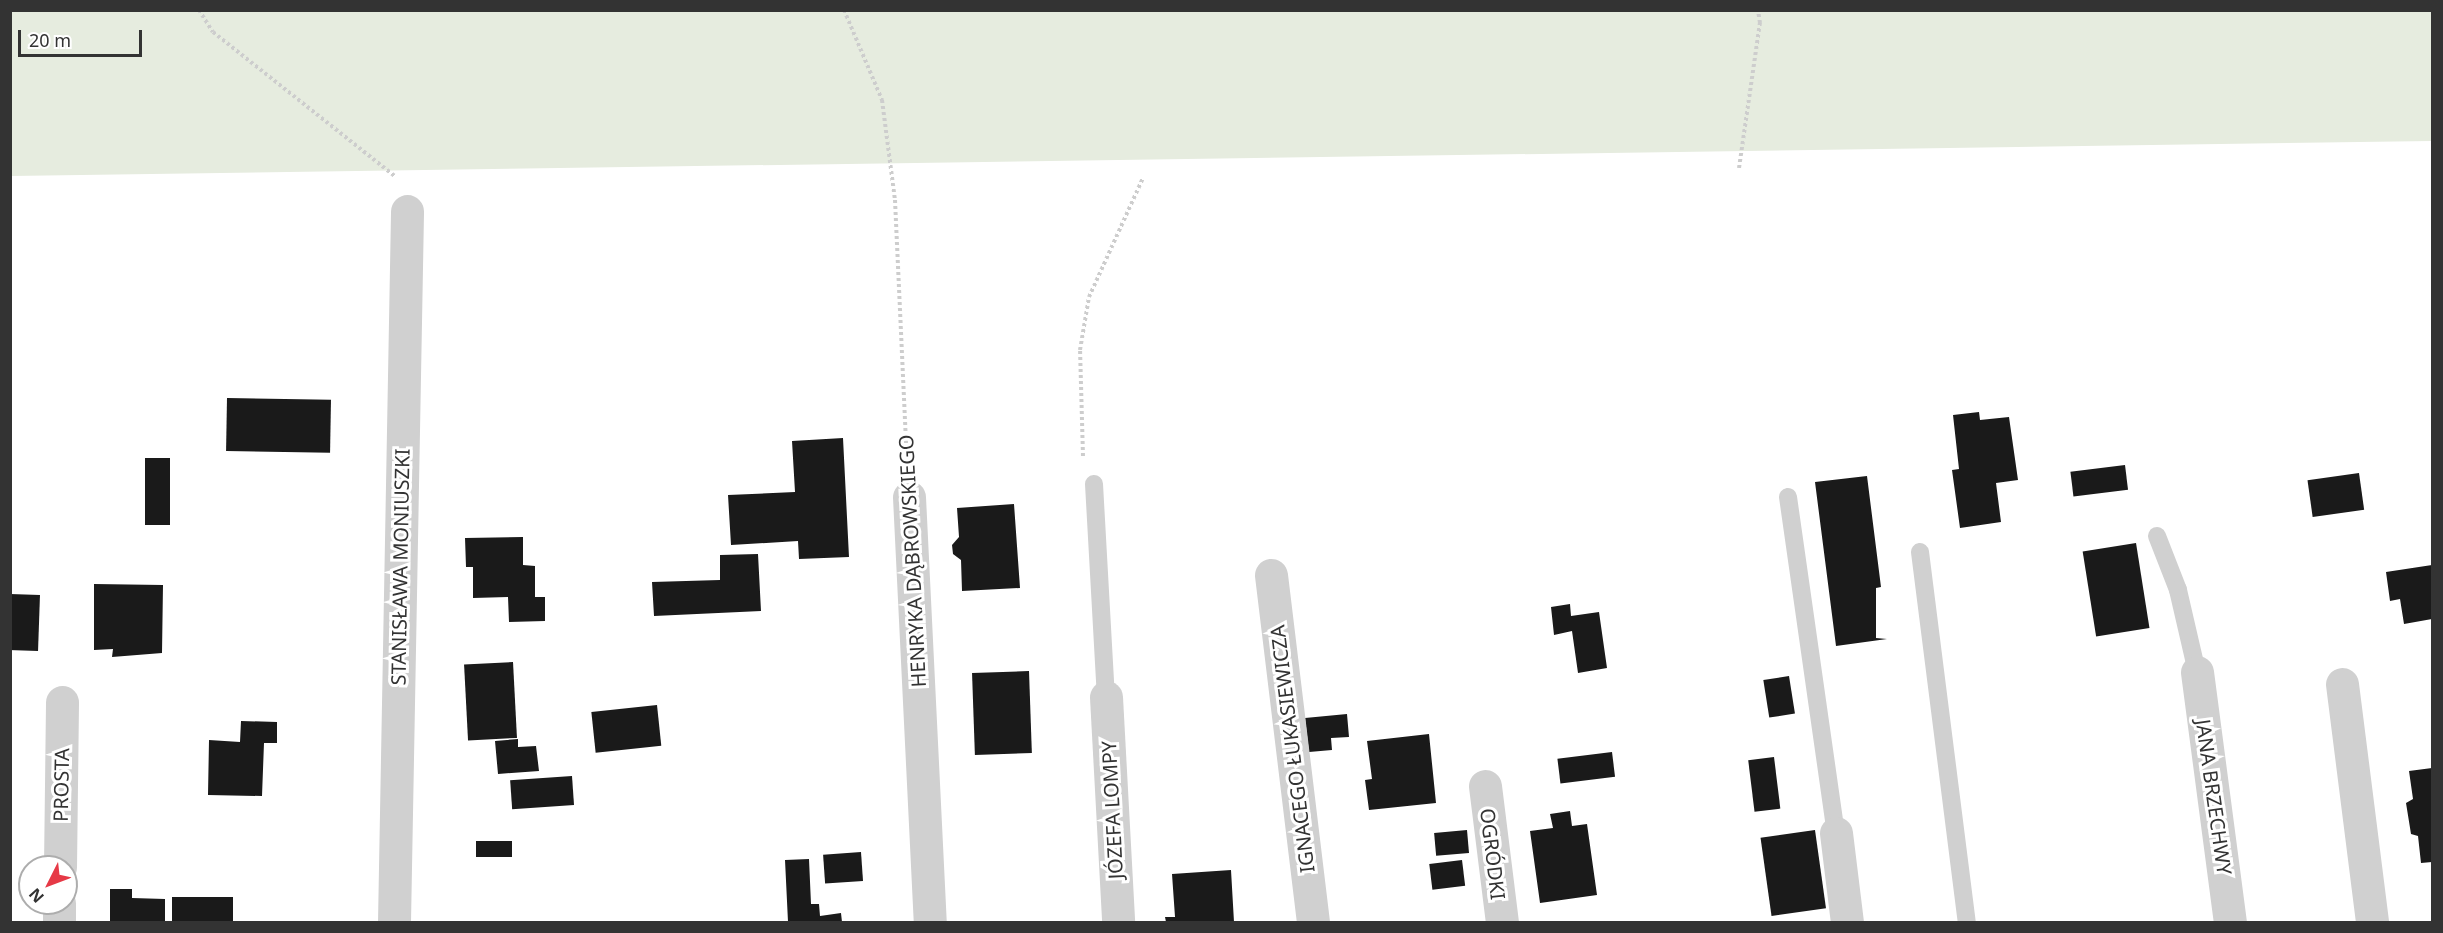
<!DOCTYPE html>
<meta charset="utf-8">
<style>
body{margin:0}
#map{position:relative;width:2443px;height:933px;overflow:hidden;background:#fff;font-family:"Noto Sans",sans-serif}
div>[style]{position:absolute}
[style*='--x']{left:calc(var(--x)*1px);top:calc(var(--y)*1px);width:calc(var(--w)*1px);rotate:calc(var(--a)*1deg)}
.green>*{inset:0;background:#e6ecdf}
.building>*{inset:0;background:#1a1a1a;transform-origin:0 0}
.path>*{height:4px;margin-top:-2px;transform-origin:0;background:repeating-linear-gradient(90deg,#cdcdcd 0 3px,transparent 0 6px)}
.lane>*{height:18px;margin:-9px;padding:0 9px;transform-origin:9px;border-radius:9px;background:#d0d0d0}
.street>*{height:33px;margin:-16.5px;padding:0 16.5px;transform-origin:16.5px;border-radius:16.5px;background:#d0d0d0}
span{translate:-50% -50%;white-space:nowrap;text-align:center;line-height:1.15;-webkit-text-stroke:6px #fff;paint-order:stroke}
.street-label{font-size:20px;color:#333}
.frame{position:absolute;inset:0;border:12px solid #333;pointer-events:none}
.north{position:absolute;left:18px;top:855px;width:60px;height:60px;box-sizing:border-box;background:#fff;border:2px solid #adadad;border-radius:50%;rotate:228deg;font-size:16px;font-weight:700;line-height:24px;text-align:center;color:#333}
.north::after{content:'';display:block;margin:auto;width:21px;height:27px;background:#e63946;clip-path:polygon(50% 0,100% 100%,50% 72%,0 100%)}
.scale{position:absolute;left:18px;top:30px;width:124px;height:27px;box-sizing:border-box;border:3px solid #333;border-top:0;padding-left:8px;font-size:18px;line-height:21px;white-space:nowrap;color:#333;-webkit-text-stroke:4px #fff;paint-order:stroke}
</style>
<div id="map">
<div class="green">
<div style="clip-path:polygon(10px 11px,2432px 11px,2432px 141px,11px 176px)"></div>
</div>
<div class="building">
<div style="left:227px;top:398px;width:104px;height:53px;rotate:1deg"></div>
<div style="clip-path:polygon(1979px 412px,1980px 420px,2009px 417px,2018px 480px,1996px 483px,2001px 522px,1960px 528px,1952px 470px,1959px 469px,1953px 415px)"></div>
<div style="clip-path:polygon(843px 438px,849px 557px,799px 559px,798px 541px,731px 545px,728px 495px,795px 492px,792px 441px)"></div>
<div style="left:145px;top:458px;width:25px;height:67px"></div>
<div style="left:2125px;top:465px;width:25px;height:55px;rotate:83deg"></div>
<div style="left:2359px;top:473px;width:37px;height:52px;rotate:82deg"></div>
<div style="clip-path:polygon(1867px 476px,1881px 587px,1876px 588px,1876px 638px,1887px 639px,1836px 646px,1815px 482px)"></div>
<div style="clip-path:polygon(1014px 504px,1020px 588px,962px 591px,961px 560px,953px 554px,952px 545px,959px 537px,957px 508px)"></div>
<div style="clip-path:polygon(523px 537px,523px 565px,535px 566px,535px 597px,545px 597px,545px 621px,509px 622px,508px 597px,473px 598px,473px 567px,466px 567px,465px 538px)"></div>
<div style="left:2136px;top:543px;width:86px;height:54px;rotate:81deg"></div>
<div style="clip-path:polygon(758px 554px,761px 611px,654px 616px,652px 582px,720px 580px,720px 555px)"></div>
<div style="clip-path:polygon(2432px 565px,2432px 619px,2404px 624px,2400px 599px,2390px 601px,2386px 572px)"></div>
<div style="clip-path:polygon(94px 584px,163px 585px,162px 653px,112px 657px,113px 649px,94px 650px)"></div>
<div style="left:10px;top:594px;width:30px;height:56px;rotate:2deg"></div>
<div style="clip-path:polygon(1570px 604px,1571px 616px,1599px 612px,1607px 668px,1578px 673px,1572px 631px,1554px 635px,1551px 607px)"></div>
<div style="left:513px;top:662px;width:76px;height:49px;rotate:87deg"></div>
<div style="left:1029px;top:671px;width:82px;height:57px;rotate:88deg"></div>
<div style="left:1789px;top:676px;width:38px;height:26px;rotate:81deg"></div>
<div style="left:657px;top:705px;width:41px;height:66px;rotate:84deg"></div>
<div style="clip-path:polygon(1347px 714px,1349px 737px,1331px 738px,1332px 750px,1309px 752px,1305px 718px)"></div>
<div style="clip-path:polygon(241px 721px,277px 722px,277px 743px,264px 743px,262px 796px,208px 795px,209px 740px,240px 742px)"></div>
<div style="clip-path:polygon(1429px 734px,1436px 803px,1369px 810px,1365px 780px,1372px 779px,1367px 741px)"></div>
<div style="clip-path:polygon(518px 739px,518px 747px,536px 746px,539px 771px,498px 774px,495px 741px)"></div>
<div style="left:1612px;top:752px;width:25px;height:55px;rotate:83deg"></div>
<div style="left:1774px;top:757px;width:52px;height:26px;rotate:83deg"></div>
<div style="clip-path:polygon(2432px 768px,2432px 862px,2421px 863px,2418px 836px,2411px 834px,2406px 803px,2413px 799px,2409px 771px)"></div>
<div style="left:572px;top:776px;width:29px;height:62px;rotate:86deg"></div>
<div style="clip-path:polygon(1570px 811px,1572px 826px,1587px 824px,1597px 895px,1540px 903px,1530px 831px,1553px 828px,1550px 814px)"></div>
<div style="left:1467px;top:830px;width:23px;height:33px;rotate:85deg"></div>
<div style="left:1815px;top:830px;width:79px;height:55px;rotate:82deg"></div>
<div style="left:476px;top:841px;width:36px;height:16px"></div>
<div style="left:861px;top:852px;width:29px;height:38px;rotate:86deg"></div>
<div style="clip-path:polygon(809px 859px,811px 904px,819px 904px,820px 916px,841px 913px,842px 922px,788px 922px,785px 860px)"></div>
<div style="left:1462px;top:860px;width:26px;height:33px;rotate:83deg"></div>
<div style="clip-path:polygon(1231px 870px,1234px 922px,1166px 922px,1165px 917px,1175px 917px,1172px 874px)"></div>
<div style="clip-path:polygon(110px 889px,132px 889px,132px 898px,165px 899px,165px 922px,110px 922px)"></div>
<div style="left:233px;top:897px;width:25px;height:61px;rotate:90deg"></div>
</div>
<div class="path">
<div style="--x:199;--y:10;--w:26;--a:58"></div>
<div style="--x:213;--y:32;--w:232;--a:38.4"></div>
<div style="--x:844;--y:10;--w:98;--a:67.1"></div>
<div style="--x:882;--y:100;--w:101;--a:82.6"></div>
<div style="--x:895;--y:200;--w:260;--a:87.4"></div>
<div style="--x:1739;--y:168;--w:147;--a:-81.8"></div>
<div style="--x:1760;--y:23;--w:13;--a:-99"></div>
<div style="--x:1083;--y:456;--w:106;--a:-91.6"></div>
<div style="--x:1080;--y:350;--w:54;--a:-80.4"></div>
<div style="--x:1089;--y:297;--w:131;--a:-65.6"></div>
</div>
<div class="lane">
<div style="--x:1094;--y:484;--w:213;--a:86.8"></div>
<div style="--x:1788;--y:497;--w:339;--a:81.9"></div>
<div style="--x:2157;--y:536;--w:58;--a:68.7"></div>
<div style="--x:2178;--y:590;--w:84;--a:77"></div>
<div style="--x:1920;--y:552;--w:373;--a:82.8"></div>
</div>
<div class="street">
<div style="--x:909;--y:497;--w:426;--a:87.2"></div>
<div style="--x:1271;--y:575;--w:350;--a:83.1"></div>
<div style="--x:2197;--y:672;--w:252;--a:82.5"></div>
<div style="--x:2342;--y:684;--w:240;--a:82.8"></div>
<div style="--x:1106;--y:697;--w:225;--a:86.9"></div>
<div style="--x:1485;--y:786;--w:137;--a:82.9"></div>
<div style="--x:1836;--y:833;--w:90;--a:83"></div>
<div style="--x:60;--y:867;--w:165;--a:-89.3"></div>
<div style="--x:59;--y:922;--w:19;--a:-90"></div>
<div style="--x:394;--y:922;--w:711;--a:-88.95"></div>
</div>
<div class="street-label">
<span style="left:912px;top:561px;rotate:-93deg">HENRYKA DĄBROWSKIEGO</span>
<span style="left:400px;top:567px;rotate:-89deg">STANISŁAWA MONIUSZKI</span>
<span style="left:1292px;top:749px;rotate:-97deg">IGNACEGO ŁUKASIEWICZA</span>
<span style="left:61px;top:785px;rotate:-89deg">PROSTA</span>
<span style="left:2214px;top:797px;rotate:82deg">JANA BRZECHWY</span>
<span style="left:1112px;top:810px;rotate:-93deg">JÓZEFA LOMPY</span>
<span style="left:1493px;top:854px;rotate:83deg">OGRÓDKI</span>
</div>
<div class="frame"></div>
<div class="north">N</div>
<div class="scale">20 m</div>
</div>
